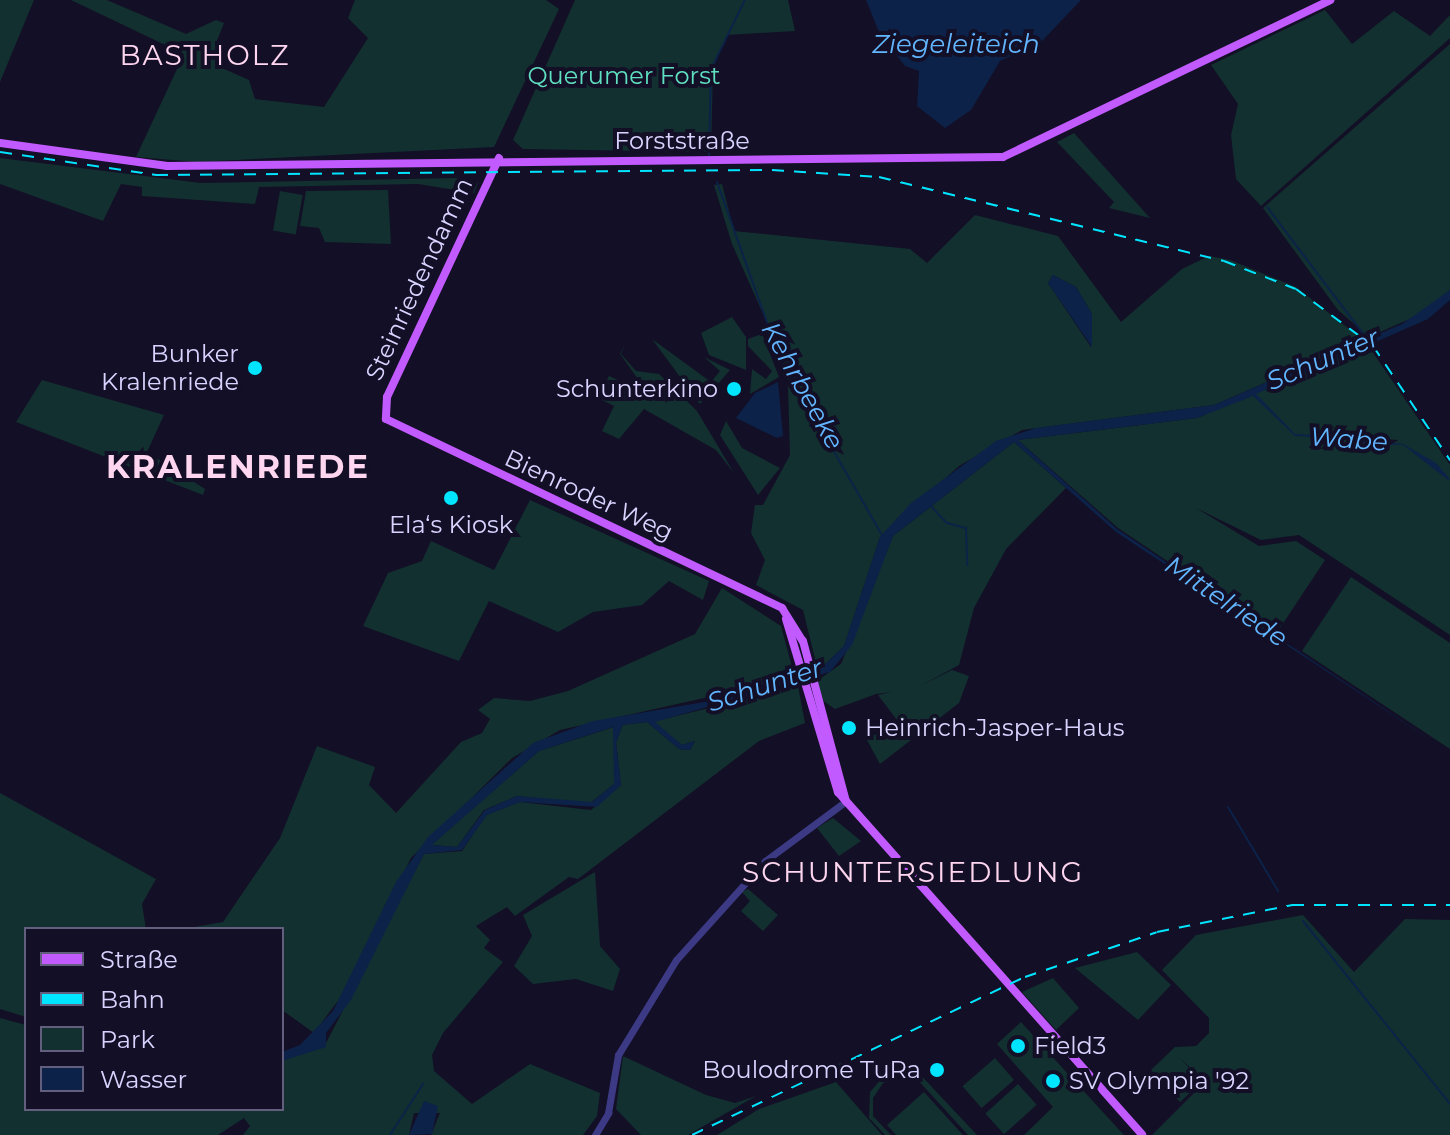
<!DOCTYPE html>
<meta charset="utf-8">
<style>
body{margin:0}
#map{position:relative;width:1450px;height:1135px;overflow:hidden;background:#130f26;font-family:Montserrat,sans-serif}
div>[style]{position:absolute}
[style*='--x']{left:calc(var(--x)*1px);top:calc(var(--y)*1px);width:calc(var(--w)*1px);rotate:calc(var(--a)*1deg)}
.green>*{inset:0;background:#12302f;transform-origin:0 0}
.water>*{inset:0;background:#0c2248}
.stream>*{height:2px;margin:-1px;padding:0 1px;transform-origin:1px;border-radius:1px;background:#0c2248}
.minor>*{height:7px;margin:-3.5px;padding:0 3.5px;transform-origin:3.5px;border-radius:3.5px;background:#3d3a85}
.major>*{height:8px;margin:-4px;padding:0 4px;transform-origin:4px;border-radius:4px;background:#c25bff}
.rail>*{height:2px;margin-top:-1px;transform-origin:0;background:repeating-linear-gradient(90deg,#00e5ff 0 12px,transparent 0 22px)}
.dots>*{width:22px;height:22px;translate:-50% -50%;box-sizing:border-box;border:4px solid #130f26;border-radius:50%}
span{translate:-50% -50%;white-space:nowrap;text-align:center;line-height:1.15;-webkit-text-stroke:8px #130f26;paint-order:stroke}
.park-label{font-size:24px;color:#5fe0c0}
.street-label{font-size:24px;color:#d9d4ff}
.poi-label{font-size:24px;color:#d9d4ff}
.right{translate:-100% -50%;text-align:right}
.left{translate:0 -50%;text-align:left}
.water-label{font-size:26px;color:#62b6ff;font-style:italic}
.quarter-label{font-size:28px;color:#ffd6f0;letter-spacing:2px}
.district-label{font-size:32px;color:#ffd6f0;font-weight:700;letter-spacing:2px}
.legend{position:absolute;left:24px;top:927px;width:260px;height:184px;box-sizing:border-box;background:#130f26;border:2px solid #625e7d;margin:0;padding:10px 14px;list-style:none;font-size:24px;color:#d9d4ff}
.legend li{display:flex;align-items:center;gap:16px;height:40px}
.legend b{width:40px;border:2px solid #625e7d}
</style>
<div id="map">
<div class="green">
<div style="clip-path:polygon(0 0,34px 0,0 82px)"></div>
<div style="clip-path:polygon(71px 0,107px 0,186px 34px,216px 20px,224px 23px,216px 43px,226px 56px,222px 68px,249px 80px,255px 99px,324px 107px,368px 38px,348px 18px,355px 0,546px 0,559px 9px,494px 147px,197px 162px,136px 157px,184px 54px)"></div>
<div style="clip-path:polygon(575px 0,788px 0,795px 31px,727px 35px,713px 68px,711px 152px,523px 149px,513px 140px)"></div>
<div style="clip-path:polygon(1325px 10px,1352px 44px,1394px 11px,1430px 36px,1450px 15px,1450px 38px,1261px 206px,1236px 179px,1231px 135px,1238px 104px,1211px 65px)"></div>
<div style="clip-path:polygon(1450px 44px,1450px 290px,1423px 313px,1369px 337px,1338px 310px,1263px 208px)"></div>
<div style="clip-path:polygon(1074px 133px,1150px 218px,1109px 208px,1114px 202px,1057px 142px)"></div>
<div style="clip-path:polygon(0 158px,201px 183px,456px 178px,478px 183px,474px 193px,418px 184px,259px 187px,255px 204px,142px 196px,142px 187px,121px 184px,103px 221px,0 184px)"></div>
<div style="clip-path:polygon(evenodd,722px 184px,734px 231px,910px 249px,927px 263px,975px 215px,1058px 236px,1121px 322px,1182px 269px,1209px 256px,1230px 260px,1296px 287px,1363px 340px,1214px 405px,1022px 430px,959px 466px,880px 537px,844px 646px,818px 671px,803px 610px,756px 585px,765px 560px,751px 533px,755px 505px,763px 505px,790px 455px,788px 387px,784px 361px,732px 244px,714px 185px,722px 184px,1053px 275px,1076px 287px,1092px 314px,1091px 347px,1048px 283px,1053px 275px)"></div>
<div style="clip-path:polygon(388px 190px,391px 244px,325px 242px,319px 228px,300px 226px,306px 191px)"></div>
<div style="left:280px;top:191px;width:23px;height:40px;rotate:10deg"></div>
<div style="clip-path:polygon(732px 317px,746px 337px,746px 370px,709px 355px,701px 333px)"></div>
<div style="clip-path:polygon(762px 334px,779px 377px,750px 394px,752px 369px,766px 379px,772px 371px,748px 346px,748px 339px)"></div>
<div style="clip-path:polygon(652px 339px,711px 382px,720px 371px,704px 357px,730px 370px,700px 404px)"></div>
<div style="clip-path:polygon(1367px 344px,1450px 465px,1450px 635px,1299px 535px,1261px 540px,1196px 508px,1259px 546px,1296px 541px,1325px 560px,1276px 634px,1118px 528px,1018px 440px,1197px 418px)"></div>
<div style="clip-path:polygon(625px 345px,621px 354px,636px 371px,659px 374px,697px 411px,734px 473px,716px 450px,644px 409px,619px 439px,602px 431px,614px 406px,598px 398px,609px 376px,634px 387px,638px 379px,620px 354px)"></div>
<div style="clip-path:polygon(42px 380px,164px 415px,147px 452px,205px 489px,203px 495px,16px 422px)"></div>
<div style="clip-path:polygon(726px 421px,742px 448px,780px 468px,758px 495px,720px 435px)"></div>
<div style="clip-path:polygon(1014px 442px,1066px 488px,1006px 549px,974px 608px,959px 665px,920px 686px,952px 670px,969px 676px,959px 703px,880px 764px,867px 740px,897px 720px,878px 695px,891px 692px,876px 694px,835px 709px,822px 700px,817px 681px,841px 664px,893px 536px)"></div>
<div style="clip-path:polygon(530px 500px,709px 581px,703px 600px,669px 581px,642px 605px,593px 612px,558px 632px,489px 601px,459px 661px,363px 626px,388px 573px,422px 561px,431px 541px,494px 570px)"></div>
<div style="clip-path:polygon(1351px 577px,1450px 643px,1450px 749px,1302px 651px)"></div>
<div style="clip-path:polygon(722px 588px,781px 626px,795px 678px,560px 730px,512px 758px,411px 858px,343px 994px,314px 1033px,282px 1010px,282px 929px,183px 929px,223px 922px,280px 838px,317px 746px,375px 767px,369px 785px,396px 813px,461px 742px,482px 733px,490px 719px,478px 710px,494px 698px,530px 701px,568px 691px,695px 634px)"></div>
<div style="clip-path:polygon(798px 686px,805px 723px,759px 741px,578px 879px,569px 877px,515px 916px,507px 907px,476px 926px,490px 940px,484px 948px,503px 962px,443px 1033px,432px 1055px,434px 1071px,472px 1104px,530px 1064px,600px 1093px,597px 1116px,583px 1135px,431px 1135px,440px 1113px,414px 1113px,409px 1135px,243px 1135px,250px 1126px,244px 1118px,218px 1135px,0 1135px,0 1018px,26px 1025px,26px 1109px,282px 1109px,282px 1061px,326px 1043px,424px 854px,462px 851px,486px 815px,520px 802px,591px 810px,621px 785px,616px 742px,623px 725px,647px 722px,679px 749px,690px 750px,695px 741px,682px 745px,652px 722px)"></div>
<div style="clip-path:polygon(614px 727px,614px 784px,589px 804px,517px 796px,484px 810px,457px 847px,431px 845px,539px 751px)"></div>
<div style="clip-path:polygon(0 793px,156px 879px,142px 904px,146px 929px,26px 929px,26px 1017px,0 1009px)"></div>
<div style="clip-path:polygon(833px 818px,861px 841px,839px 856px,817px 828px)"></div>
<div style="clip-path:polygon(595px 872px,600px 946px,620px 969px,613px 991px,576px 979px,533px 984px,514px 966px,532px 936px,523px 915px)"></div>
<div style="clip-path:polygon(748px 889px,778px 915px,763px 931px,741px 911px,750px 901px,742px 892px)"></div>
<div style="clip-path:polygon(1303px 915px,1354px 972px,1405px 919px,1450px 920px,1450px 1135px,1152px 1135px,1205px 1082px,1180px 1058px,1202px 1082px,1180px 1102px,1151px 1070px,1175px 1047px,1196px 1046px,1209px 1033px,1209px 1018px,1162px 970px,1196px 935px)"></div>
<div style="clip-path:polygon(1137px 952px,1171px 985px,1138px 1020px,1075px 968px)"></div>
<div style="clip-path:polygon(1053px 978px,1079px 1008px,1056px 1030px,1022px 992px)"></div>
<div style="clip-path:polygon(1021px 1022px,1068px 1074px,1124px 1135px,1024px 1135px,1053px 1107px,997px 1044px)"></div>
<div style="clip-path:polygon(623px 1056px,706px 1095px,735px 1103px,756px 1096px,688px 1135px,641px 1135px,616px 1109px)"></div>
<div style="left:995px;top:1058px;width:29px;height:43px;rotate:49deg"></div>
<div style="clip-path:polygon(915px 1069px,977px 1135px,968px 1135px,916px 1078px,901px 1075px,883px 1083px,873px 1098px,873px 1116px,891px 1135px,885px 1135px,869px 1118px,870px 1092px,884px 1076px)"></div>
<div style="clip-path:polygon(836px 1082px,882px 1135px,717px 1135px,759px 1109px)"></div>
<div style="left:1018px;top:1084px;width:28px;height:44px;rotate:48deg"></div>
<div style="clip-path:polygon(924px 1092px,963px 1135px,896px 1135px,887px 1125px)"></div>
</div>
<div class="water">
<div style="clip-path:polygon(866px 0,1081px 0,1041px 42px,1000px 61px,971px 110px,945px 128px,917px 106px,919px 71px,905px 66px,879px 32px)"></div>
<div style="clip-path:polygon(1053px 275px,1076px 287px,1092px 314px,1092px 347px,1048px 283px)"></div>
<div style="clip-path:polygon(evenodd,1450px 290px,1450px 300px,1428px 319px,1256px 394px,1295px 434px,1335px 436px,1369px 442px,1386px 442px,1403px 444px,1436px 463px,1450px 479px,1448px 480px,1403px 445px,1370px 444px,1337px 438px,1295px 436px,1253px 396px,1197px 418px,1018px 440px,1117px 529px,1450px 753px,1116px 532px,1014px 442px,893px 536px,852px 645px,830px 672px,655px 722px,682px 745px,695px 741px,690px 750px,679px 749px,647px 722px,623px 725px,616px 742px,621px 785px,597px 807px,520px 802px,487px 815px,462px 850px,424px 854px,351px 1000px,326px 1033px,326px 1047px,282px 1061px,282px 1052px,300px 1045px,333px 1011px,396px 882px,428px 837px,533px 743px,593px 721px,710px 701px,818px 671px,844px 646px,880px 537px,911px 503px,996px 441px,1036px 428px,1214px 405px,1402px 324px,1450px 290px,613px 727px,614px 784px,592px 802px,517px 796px,485px 810px,457px 847px,432px 845px,539px 751px,613px 727px)"></div>
<div style="clip-path:polygon(778px 382px,783px 436px,777px 438px,736px 418px,755px 393px)"></div>
<div style="clip-path:polygon(424px 1101px,438px 1106px,432px 1134px,409px 1135px)"></div>
</div>
<div class="stream">
<div style="--x:709;--y:155;--w:86;--a:-88.7"></div>
<div style="--x:711;--y:69;--w:77;--a:-63.8"></div>
<div style="--x:717;--y:182;--w:185;--a:70.4"></div>
<div style="--x:779;--y:356;--w:209;--a:60.1"></div>
<div style="--x:1267;--y:207;--w:167;--a:52.8"></div>
<div style="--x:929;--y:504;--w:26;--a:47"></div>
<div style="--x:947;--y:523;--w:20;--a:15"></div>
<div style="--x:966;--y:528;--w:37;--a:88"></div>
<div style="--x:1228;--y:807;--w:98;--a:59.2"></div>
<div style="--x:1303;--y:921;--w:235;--a:51.2"></div>
<div style="--x:390;--y:1135;--w:61;--a:-57.1"></div>
</div>
<div class="minor">
<div style="--x:595;--y:1135;--w:26;--a:-59"></div>
<div style="--x:608;--y:1113;--w:59;--a:-80.2"></div>
<div style="--x:618;--y:1055;--w:111;--a:-58.6"></div>
<div style="--x:676;--y:960;--w:133;--a:-48"></div>
<div style="--x:765;--y:861;--w:101;--a:-36.5"></div>
</div>
<div class="major">
<div style="--x:0;--y:143;--w:169;--a:7.8"></div>
<div style="--x:167;--y:166;--w:836;--a:-0.62"></div>
<div style="--x:1003;--y:157;--w:363;--a:-25.6"></div>
<div style="--x:499;--y:158;--w:264;--a:115.1"></div>
<div style="--x:387;--y:397;--w:22;--a:93"></div>
<div style="--x:386;--y:419;--w:439;--a:25.5"></div>
<div style="--x:782;--y:608;--w:39;--a:58"></div>
<div style="--x:803;--y:641;--w:166;--a:75"></div>
<div style="--x:786;--y:619;--w:181;--a:73.3"></div>
<div style="--x:838;--y:792;--w:458;--a:48.4"></div>
</div>
<div class="rail">
<div style="--x:0;--y:152;--w:158;--a:8.4"></div>
<div style="--x:156;--y:175;--w:616;--a:-0.47"></div>
<div style="--x:772;--y:170;--w:107;--a:3.7"></div>
<div style="--x:879;--y:177;--w:355;--a:13.7"></div>
<div style="--x:1224;--y:261;--w:77;--a:21.3"></div>
<div style="--x:1296;--y:289;--w:96;--a:36.5"></div>
<div style="--x:1373;--y:346;--w:138;--a:56"></div>
<div style="--x:692;--y:1135;--w:369;--a:-25.4"></div>
<div style="--x:1025;--y:977;--w:139;--a:-18.8"></div>
<div style="--x:1157;--y:932;--w:138;--a:-11.3"></div>
<div style="--x:1292;--y:905;--w:158;--a:0"></div>
</div>
<div class="dots">
<div style="left:255px;top:368px;background:#00e5ff"></div>
<div style="left:734px;top:389px;background:#00e5ff"></div>
<div style="left:451px;top:498px;background:#00e5ff"></div>
<div style="left:849px;top:728px;background:#00e5ff"></div>
<div style="left:1018px;top:1046px;background:#00e5ff"></div>
<div style="left:937px;top:1070px;background:#00e5ff"></div>
<div style="left:1053px;top:1081px;background:#00e5ff"></div>
</div>
<div class="park-label">
<span style="left:624px;top:76px">Querumer Forst</span>
</div>
<div class="street-label">
<span style="left:682px;top:141px">Forststraße</span>
<span style="left:419px;top:279px;rotate:-65deg">Steinriedendamm</span>
<span style="left:589px;top:495px;rotate:25deg">Bienroder Weg</span>
</div>
<div class="poi-label">
<span class="right" style="left:239px;top:368px">Bunker<br>Kralenriede</span>
<span class="right" style="left:718px;top:389px">Schunterkino</span>
<span style="left:451px;top:525px">Ela‘s Kiosk</span>
<span class="left" style="left:865px;top:728px">Heinrich-Jasper-Haus</span>
<span class="left" style="left:1034px;top:1046px">Field3</span>
<span class="right" style="left:921px;top:1070px">Boulodrome TuRa</span>
<span class="left" style="left:1069px;top:1081px">SV Olympia '92</span>
</div>
<div class="water-label">
<span style="left:956px;top:45px">Ziegeleiteich</span>
<span style="left:1323px;top:360px;rotate:-23deg">Schunter</span>
<span style="left:802px;top:386px;rotate:61deg">Kehrbeeke</span>
<span style="left:1349px;top:440px;rotate:4deg">Wabe</span>
<span style="left:1226px;top:602px;rotate:34deg">Mittelriede</span>
<span style="left:765px;top:686px;rotate:-18deg">Schunter</span>
</div>
<div class="quarter-label">
<span style="left:205px;top:55px">BASTHOLZ</span>
<span style="left:913px;top:872px">SCHUNTERSIEDLUNG</span>
</div>
<div class="district-label">
<span style="left:238px;top:467px">KRALENRIEDE</span>
</div>
<ul class="legend">
<li><b style="height:10px;background:#c25bff"></b>Straße</li>
<li><b style="height:10px;background:#00e5ff"></b>Bahn</li>
<li><b style="height:22px;background:#12302f"></b>Park</li>
<li><b style="height:22px;background:#0c2248"></b>Wasser</li>
</ul>
</div>
